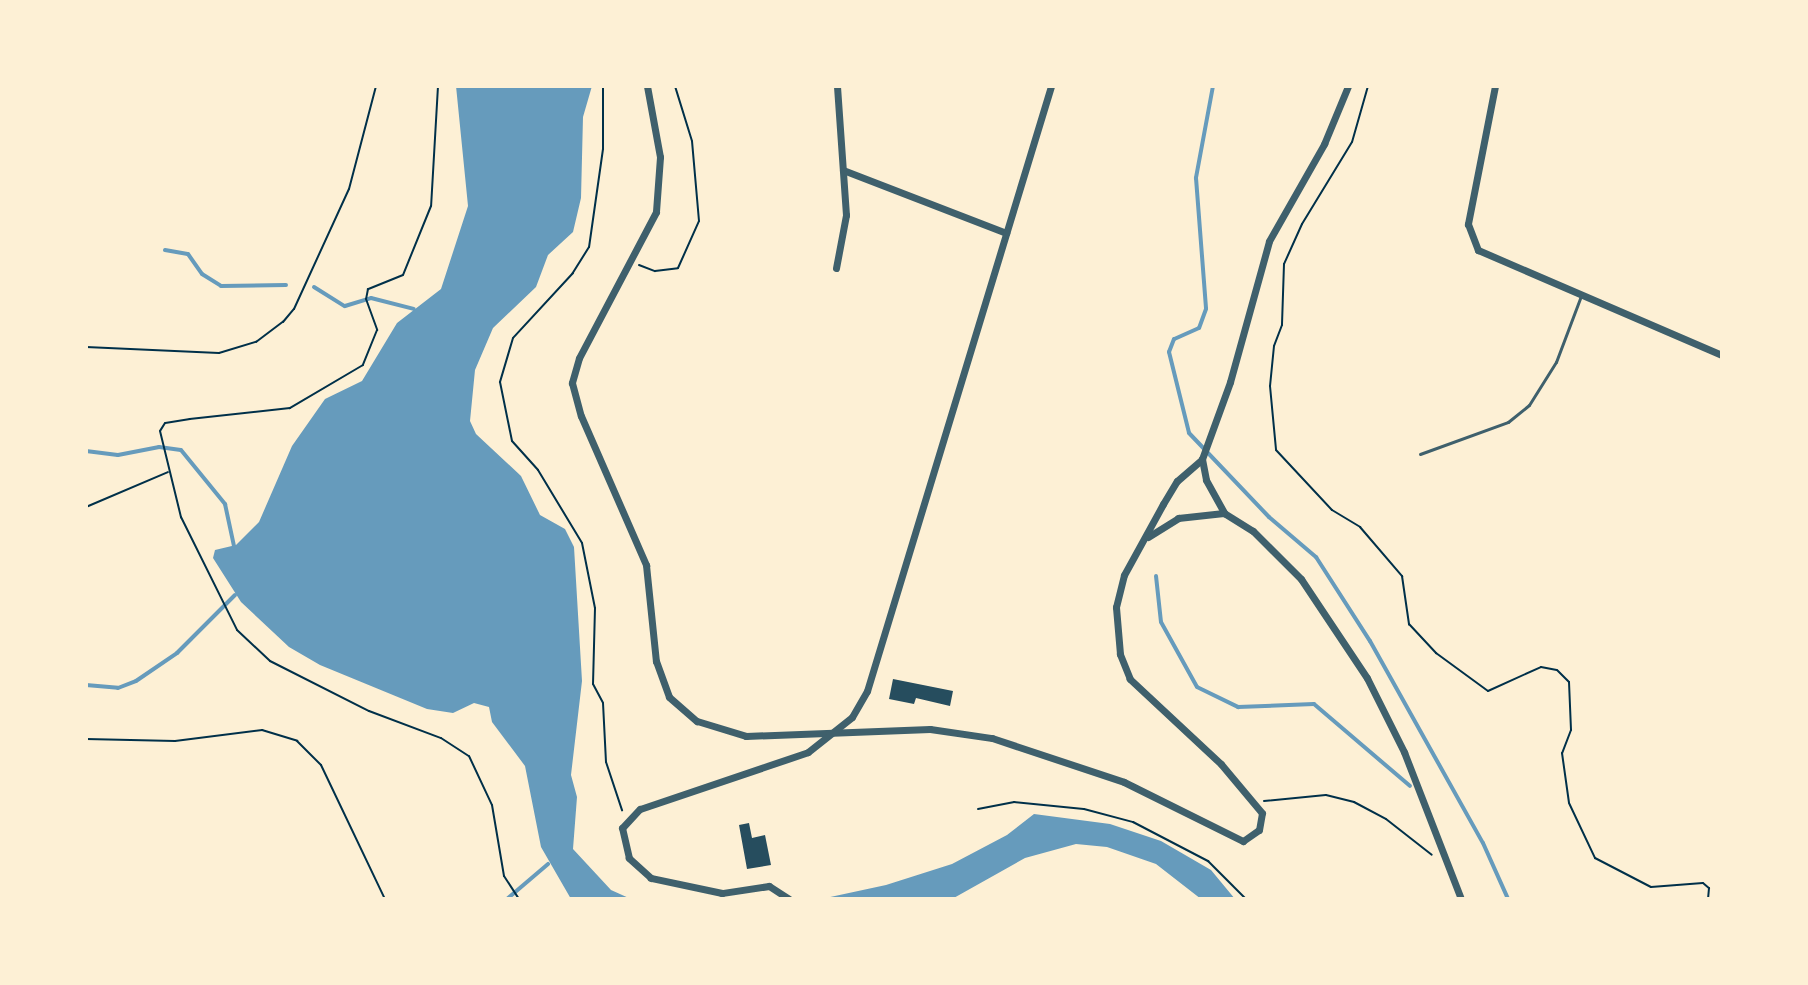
<!DOCTYPE html>
<style>
body{margin:0}
#map{position:relative;width:1808px;height:985px;overflow:hidden;background:#fdf0d5;font-family:"Sofia Sans Condensed",sans-serif}
div>[style]{position:absolute}
[style*='--x']{left:calc(var(--x)*1px);top:calc(var(--y)*1px);width:calc(var(--w)*1px);rotate:calc(var(--a)*1deg)}
.water>*{inset:0;background:#669bbc}
.stream>*{height:4px;margin:-2px;padding:0 2px;transform-origin:2px;border-radius:2px;background:#669bbc}
.building>*{inset:0;background:#264d5e}
.path>*{height:2px;margin:-1px;padding:0 1px;transform-origin:1px;border-radius:1px;background:#003049}
.service>*{height:3px;margin:-1.5px;padding:0 1.5px;transform-origin:1.5px;border-radius:1.5px;background:#3f606c}
.minor>*{height:7px;margin:-3.5px;padding:0 3.5px;transform-origin:3.5px;border-radius:3.5px;background:#3f606c}
span{translate:-50% -50%;white-space:nowrap;text-align:center;line-height:1.15;-webkit-text-stroke:8px #fdf0d5;paint-order:stroke}
.frame{position:absolute;inset:0;border:88px solid #fdf0d5;pointer-events:none}
</style>
<div id="map">
<div class="water">
<div style="clip-path:polygon(456px 86px,592px 86px,583px 117px,581px 198px,573px 232px,548px 255px,536px 287px,493px 328px,475px 370px,470px 421px,476px 434px,521px 476px,540px 515px,565px 529px,574px 547px,582px 681px,571px 775px,577px 797px,573px 849px,611px 890px,631px 899px,571px 899px,541px 847px,525px 766px,492px 722px,489px 707px,474px 703px,453px 713px,427px 709px,320px 665px,289px 647px,241px 602px,213px 558px,215px 550px,236px 545px,259px 522px,292px 446px,325px 399px,362px 381px,397px 323px,441px 289px,468px 206px)"></div>
<div style="clip-path:polygon(1034px 814px,1110px 824px,1161px 841px,1211px 870px,1235px 899px,1201px 899px,1156px 864px,1107px 847px,1076px 844px,1025px 858px,952px 899px,821px 899px,886px 885px,952px 864px,1007px 835px)"></div>
</div>
<div class="stream">
<div style="--x:1213;--y:86;--w:94;--a:100.5"></div>
<div style="--x:1196;--y:178;--w:131;--a:85.6"></div>
<div style="--x:1206;--y:309;--w:20;--a:110"></div>
<div style="--x:1199;--y:328;--w:27;--a:156"></div>
<div style="--x:1174;--y:339;--w:14;--a:111"></div>
<div style="--x:1169;--y:352;--w:83;--a:76.1"></div>
<div style="--x:1189;--y:433;--w:116;--a:46.4"></div>
<div style="--x:1269;--y:517;--w:62;--a:40.4"></div>
<div style="--x:1316;--y:557;--w:100;--a:57.3"></div>
<div style="--x:1370;--y:641;--w:231;--a:60.8"></div>
<div style="--x:1483;--y:843;--w:61;--a:65.9"></div>
<div style="--x:165;--y:250;--w:23;--a:10"></div>
<div style="--x:188;--y:254;--w:24;--a:55"></div>
<div style="--x:202;--y:274;--w:22;--a:32"></div>
<div style="--x:221;--y:286;--w:65;--a:-0.9"></div>
<div style="--x:314;--y:287;--w:36;--a:32"></div>
<div style="--x:345;--y:306;--w:27;--a:-17"></div>
<div style="--x:371;--y:298;--w:44;--a:14.3"></div>
<div style="--x:86;--y:451;--w:32;--a:7"></div>
<div style="--x:118;--y:455;--w:42;--a:-11"></div>
<div style="--x:159;--y:447;--w:22;--a:8"></div>
<div style="--x:181;--y:450;--w:70;--a:50.8"></div>
<div style="--x:225;--y:504;--w:43;--a:77.9"></div>
<div style="--x:1156;--y:576;--w:46;--a:83.8"></div>
<div style="--x:1161;--y:622;--w:74;--a:61"></div>
<div style="--x:1197;--y:687;--w:46;--a:26"></div>
<div style="--x:1238;--y:707;--w:76;--a:-2.3"></div>
<div style="--x:1314;--y:704;--w:126;--a:40.5"></div>
<div style="--x:86;--y:685;--w:32;--a:5"></div>
<div style="--x:118;--y:688;--w:19;--a:-21"></div>
<div style="--x:136;--y:681;--w:50;--a:-34.3"></div>
<div style="--x:177;--y:653;--w:82;--a:-45"></div>
<div style="--x:507;--y:899;--w:54;--a:-40.5"></div>
</div>
<div class="building">
<div style="clip-path:polygon(893px 679px,953px 691px,950px 706px,916px 698px,914px 704px,889px 699px)"></div>
<div style="clip-path:polygon(749px 823px,752px 838px,765px 835px,771px 865px,747px 869px,739px 825px)"></div>
</div>
<div class="path">
<div style="--x:438;--y:86;--w:120;--a:93.3"></div>
<div style="--x:431;--y:206;--w:74;--a:112.1"></div>
<div style="--x:403;--y:275;--w:38;--a:158"></div>
<div style="--x:368;--y:289;--w:10;--a:101"></div>
<div style="--x:366;--y:299;--w:33;--a:70"></div>
<div style="--x:377;--y:330;--w:38;--a:112"></div>
<div style="--x:363;--y:365;--w:85;--a:149.5"></div>
<div style="--x:290;--y:408;--w:101;--a:173.7"></div>
<div style="--x:190;--y:419;--w:25;--a:171"></div>
<div style="--x:165;--y:423;--w:9;--a:122"></div>
<div style="--x:160;--y:431;--w:89;--a:76.3"></div>
<div style="--x:181;--y:517;--w:126;--a:63.6"></div>
<div style="--x:237;--y:630;--w:45;--a:43.2"></div>
<div style="--x:270;--y:661;--w:111;--a:26.8"></div>
<div style="--x:369;--y:711;--w:77;--a:20.6"></div>
<div style="--x:441;--y:738;--w:33;--a:33"></div>
<div style="--x:469;--y:756;--w:54;--a:64.9"></div>
<div style="--x:492;--y:805;--w:72;--a:80.4"></div>
<div style="--x:504;--y:876;--w:27;--a:57"></div>
<div style="--x:603;--y:86;--w:63;--a:90"></div>
<div style="--x:603;--y:149;--w:99;--a:98.1"></div>
<div style="--x:589;--y:247;--w:31;--a:122"></div>
<div style="--x:573;--y:273;--w:88;--a:132.7"></div>
<div style="--x:513;--y:338;--w:46;--a:106.5"></div>
<div style="--x:500;--y:382;--w:60;--a:78.5"></div>
<div style="--x:512;--y:441;--w:39;--a:48"></div>
<div style="--x:538;--y:470;--w:85;--a:58.9"></div>
<div style="--x:582;--y:543;--w:66;--a:78.7"></div>
<div style="--x:595;--y:608;--w:76;--a:91.5"></div>
<div style="--x:593;--y:684;--w:21;--a:62"></div>
<div style="--x:603;--y:703;--w:59;--a:87.1"></div>
<div style="--x:606;--y:762;--w:51;--a:71.6"></div>
<div style="--x:1368;--y:86;--w:58;--a:105.9"></div>
<div style="--x:1352;--y:142;--w:96;--a:121.4"></div>
<div style="--x:1302;--y:224;--w:44;--a:114.2"></div>
<div style="--x:1284;--y:264;--w:61;--a:91.9"></div>
<div style="--x:1282;--y:325;--w:22;--a:111"></div>
<div style="--x:1274;--y:346;--w:40;--a:95.7"></div>
<div style="--x:1270;--y:386;--w:64;--a:84.6"></div>
<div style="--x:1276;--y:450;--w:82;--a:47"></div>
<div style="--x:1332;--y:510;--w:33;--a:31"></div>
<div style="--x:1360;--y:527;--w:65;--a:49.4"></div>
<div style="--x:1402;--y:576;--w:49;--a:81.7"></div>
<div style="--x:1409;--y:624;--w:40;--a:47"></div>
<div style="--x:1436;--y:653;--w:64;--a:36.2"></div>
<div style="--x:1488;--y:691;--w:58;--a:-24.4"></div>
<div style="--x:1541;--y:667;--w:16;--a:11"></div>
<div style="--x:1557;--y:670;--w:17;--a:45"></div>
<div style="--x:1569;--y:682;--w:48;--a:87.6"></div>
<div style="--x:1571;--y:730;--w:25;--a:111"></div>
<div style="--x:1562;--y:753;--w:50;--a:82"></div>
<div style="--x:1569;--y:803;--w:61;--a:64.7"></div>
<div style="--x:1595;--y:858;--w:63;--a:27.4"></div>
<div style="--x:1651;--y:887;--w:52;--a:-4.4"></div>
<div style="--x:1703;--y:883;--w:8;--a:40"></div>
<div style="--x:1709;--y:888;--w:11;--a:95"></div>
<div style="--x:639;--y:265;--w:17;--a:21"></div>
<div style="--x:655;--y:271;--w:23;--a:-7"></div>
<div style="--x:678;--y:268;--w:51;--a:-65.9"></div>
<div style="--x:699;--y:221;--w:80;--a:-95"></div>
<div style="--x:692;--y:141;--w:58;--a:-107.2"></div>
<div style="--x:86;--y:347;--w:133;--a:2.6"></div>
<div style="--x:219;--y:353;--w:39;--a:-17"></div>
<div style="--x:256;--y:342;--w:34;--a:-37"></div>
<div style="--x:283;--y:322;--w:17;--a:-50"></div>
<div style="--x:294;--y:309;--w:132;--a:-65.4"></div>
<div style="--x:349;--y:189;--w:106;--a:-75.3"></div>
<div style="--x:86;--y:507;--w:89;--a:-23.1"></div>
<div style="--x:86;--y:739;--w:89;--a:1.3"></div>
<div style="--x:175;--y:741;--w:88;--a:-7.2"></div>
<div style="--x:262;--y:730;--w:37;--a:17"></div>
<div style="--x:297;--y:741;--w:34;--a:45"></div>
<div style="--x:321;--y:765;--w:148;--a:64.5"></div>
<div style="--x:1264;--y:801;--w:62;--a:-5.5"></div>
<div style="--x:1326;--y:795;--w:29;--a:14"></div>
<div style="--x:1354;--y:802;--w:36;--a:28"></div>
<div style="--x:1386;--y:819;--w:58;--a:38"></div>
<div style="--x:978;--y:809;--w:37;--a:-11"></div>
<div style="--x:1014;--y:802;--w:70;--a:5.7"></div>
<div style="--x:1084;--y:809;--w:51;--a:14.9"></div>
<div style="--x:1133;--y:822;--w:85;--a:27.5"></div>
<div style="--x:1208;--y:861;--w:54;--a:45"></div>
</div>
<div class="service">
<div style="--x:1420;--y:454;--w:94;--a:-20"></div>
<div style="--x:1508;--y:422;--w:27;--a:-39"></div>
<div style="--x:1529;--y:405;--w:51;--a:-57.9"></div>
<div style="--x:1556;--y:362;--w:71;--a:-69.3"></div>
</div>
<div class="minor">
<div style="--x:647;--y:86;--w:72;--a:79.6"></div>
<div style="--x:660;--y:157;--w:55;--a:94.2"></div>
<div style="--x:656;--y:212;--w:165;--a:117.8"></div>
<div style="--x:579;--y:358;--w:26;--a:106"></div>
<div style="--x:572;--y:383;--w:34;--a:75"></div>
<div style="--x:581;--y:416;--w:163;--a:66.4"></div>
<div style="--x:646;--y:565;--w:97;--a:84.1"></div>
<div style="--x:656;--y:661;--w:38;--a:70"></div>
<div style="--x:669;--y:697;--w:37;--a:41"></div>
<div style="--x:697;--y:721;--w:51;--a:17"></div>
<div style="--x:746;--y:736;--w:184;--a:-2.2"></div>
<div style="--x:930;--y:729;--w:63;--a:8.3"></div>
<div style="--x:992;--y:738;--w:139;--a:18.4"></div>
<div style="--x:1124;--y:782;--w:133;--a:26.4"></div>
<div style="--x:1243;--y:841;--w:19;--a:-35"></div>
<div style="--x:1259;--y:830;--w:17;--a:-80"></div>
<div style="--x:1262;--y:813;--w:64;--a:-129.9"></div>
<div style="--x:1221;--y:764;--w:125;--a:-137"></div>
<div style="--x:1130;--y:679;--w:27;--a:-112"></div>
<div style="--x:1120;--y:654;--w:47;--a:-94.9"></div>
<div style="--x:1116;--y:607;--w:33;--a:-76"></div>
<div style="--x:1124;--y:575;--w:81;--a:-61.2"></div>
<div style="--x:1163;--y:504;--w:27;--a:-59"></div>
<div style="--x:1177;--y:481;--w:33;--a:-41"></div>
<div style="--x:1202;--y:459;--w:82;--a:-70"></div>
<div style="--x:1230;--y:382;--w:146;--a:-74.5"></div>
<div style="--x:1269;--y:241;--w:112;--a:-60.4"></div>
<div style="--x:1324;--y:144;--w:63;--a:-67.5"></div>
<div style="--x:1495;--y:86;--w:141;--a:101.1"></div>
<div style="--x:1468;--y:224;--w:28;--a:69"></div>
<div style="--x:1478;--y:250;--w:266;--a:23.3"></div>
<div style="--x:843;--y:170;--w:175;--a:21.1"></div>
<div style="--x:836;--y:268;--w:54;--a:-79.3"></div>
<div style="--x:846;--y:215;--w:129;--a:-94"></div>
<div style="--x:1202;--y:459;--w:21;--a:79"></div>
<div style="--x:1206;--y:480;--w:38;--a:61"></div>
<div style="--x:1224;--y:513;--w:34;--a:32"></div>
<div style="--x:1253;--y:531;--w:68;--a:45"></div>
<div style="--x:1301;--y:579;--w:119;--a:56.3"></div>
<div style="--x:1367;--y:678;--w:83;--a:63.4"></div>
<div style="--x:1404;--y:752;--w:158;--a:68.8"></div>
<div style="--x:1148;--y:537;--w:36;--a:-32"></div>
<div style="--x:1178;--y:518;--w:46;--a:-6.2"></div>
<div style="--x:789;--y:899;--w:24;--a:-147"></div>
<div style="--x:769;--y:886;--w:48;--a:171.5"></div>
<div style="--x:722;--y:893;--w:73;--a:-168.1"></div>
<div style="--x:651;--y:878;--w:30;--a:-138"></div>
<div style="--x:629;--y:858;--w:31;--a:-103"></div>
<div style="--x:622;--y:828;--w:26;--a:-47"></div>
<div style="--x:640;--y:809;--w:177;--a:-18.7"></div>
<div style="--x:808;--y:752;--w:56;--a:-38.5"></div>
<div style="--x:852;--y:717;--w:30;--a:-60"></div>
<div style="--x:867;--y:691;--w:632;--a:-73.08"></div>
</div>
<div class="frame"></div>
</div>
